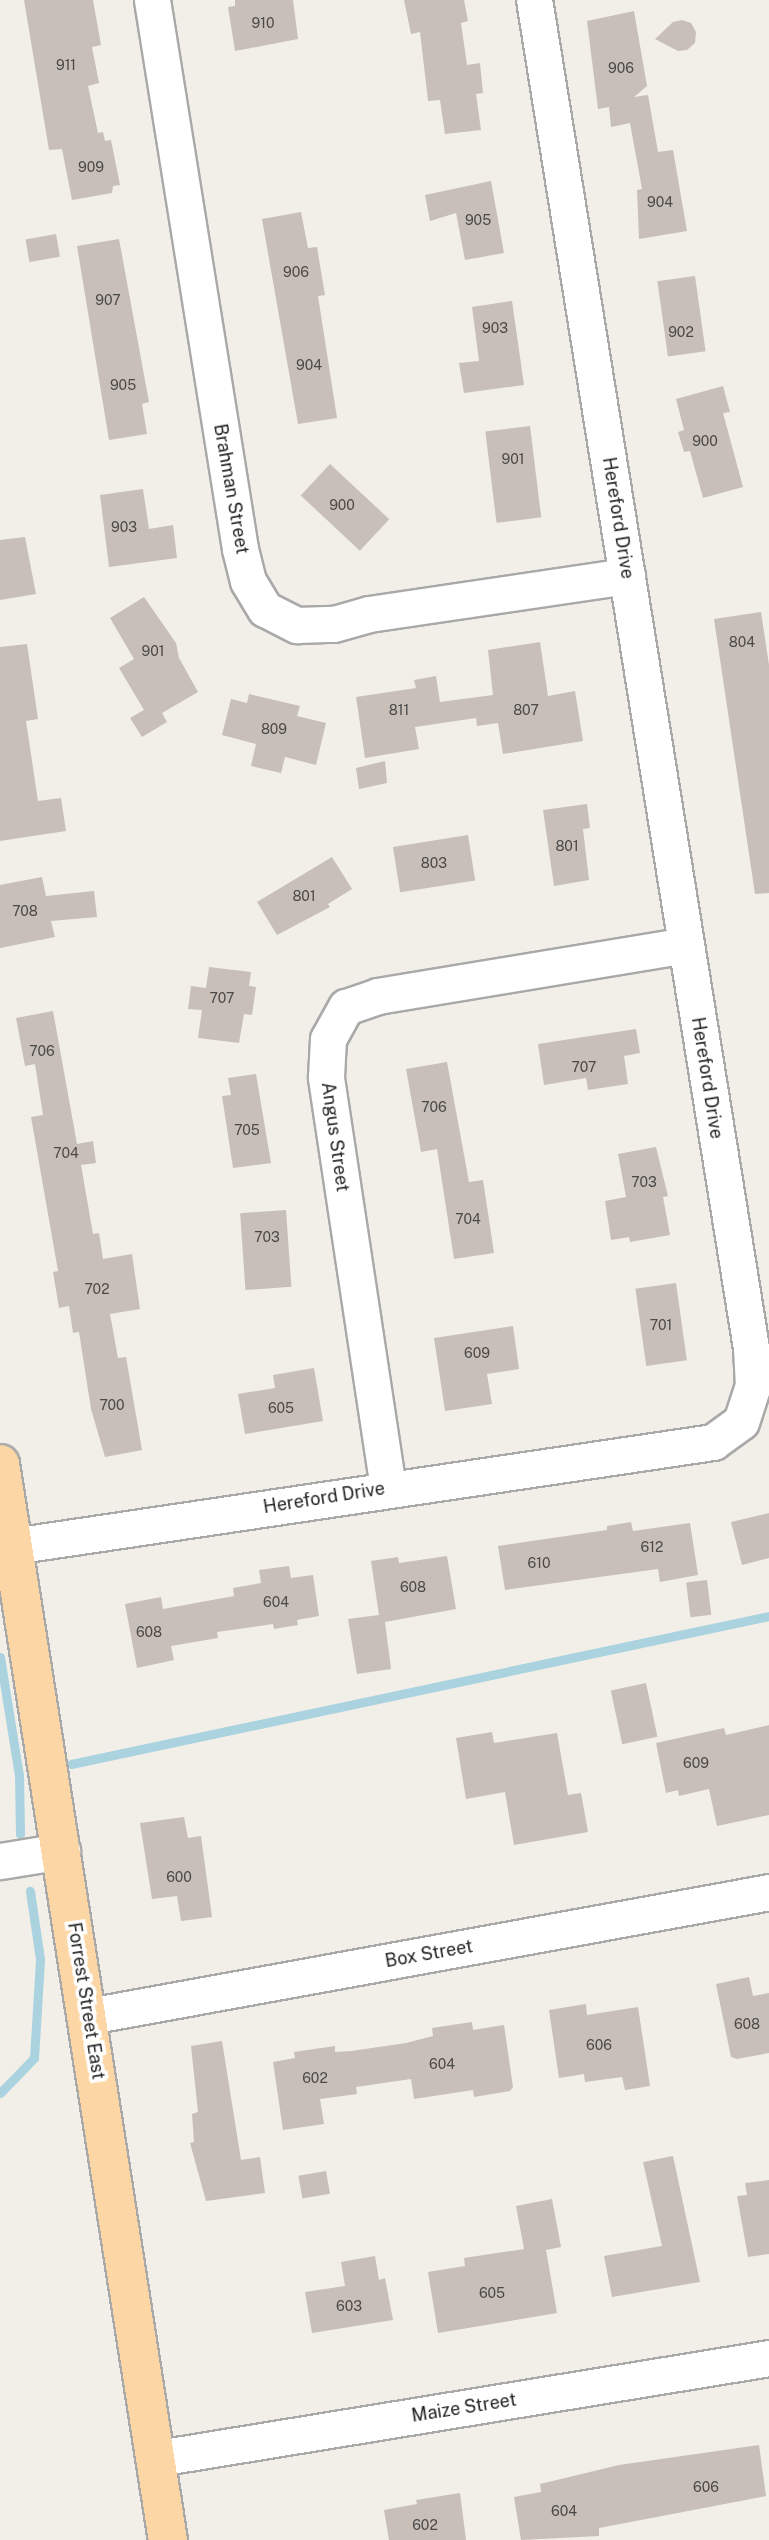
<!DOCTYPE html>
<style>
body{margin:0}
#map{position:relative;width:769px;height:2540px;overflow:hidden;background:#f2efe9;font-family:"Public Sans",sans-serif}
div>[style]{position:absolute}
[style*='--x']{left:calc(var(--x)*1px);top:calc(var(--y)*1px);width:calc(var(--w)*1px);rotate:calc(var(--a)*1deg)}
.stream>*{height:9px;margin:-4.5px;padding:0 4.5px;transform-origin:4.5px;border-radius:4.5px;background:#aad3df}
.building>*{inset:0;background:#c7bfb8;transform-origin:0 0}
.roads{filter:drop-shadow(2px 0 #a9a9a9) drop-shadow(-2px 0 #a9a9a9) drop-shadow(0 2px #a9a9a9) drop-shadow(0 -2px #a9a9a9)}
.minor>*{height:35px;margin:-17.5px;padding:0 17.5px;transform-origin:17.5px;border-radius:17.5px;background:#fff}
.major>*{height:38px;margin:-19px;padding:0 19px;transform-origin:19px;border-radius:19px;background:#fcd6a4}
span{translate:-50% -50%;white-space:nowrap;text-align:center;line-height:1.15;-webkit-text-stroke:7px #fff;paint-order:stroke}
.number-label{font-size:14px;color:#4b4948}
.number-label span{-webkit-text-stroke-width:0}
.street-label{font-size:18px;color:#222}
</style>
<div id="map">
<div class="stream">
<div style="--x:0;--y:1657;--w:120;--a:80.9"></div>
<div style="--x:19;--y:1775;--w:59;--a:89"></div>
<div style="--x:71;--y:1764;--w:714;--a:-11.97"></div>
<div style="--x:0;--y:2093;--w:49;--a:-45.8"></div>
<div style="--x:34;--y:2058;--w:99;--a:-86.5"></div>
<div style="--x:40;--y:1959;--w:69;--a:-98.4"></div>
</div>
<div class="building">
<div style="clip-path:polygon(24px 0,93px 0,101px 45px,92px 47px,99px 83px,88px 86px,98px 133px,103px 132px,105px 141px,111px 140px,120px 185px,113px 186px,112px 193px,72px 200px,62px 149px,49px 150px)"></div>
<div style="clip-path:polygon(235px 0,293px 0,298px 39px,235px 51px,228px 7px,235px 6px)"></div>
<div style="clip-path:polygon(404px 0,464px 0,468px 21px,461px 23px,467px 65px,480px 63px,483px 93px,476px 94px,481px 130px,445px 134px,440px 100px,428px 101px,420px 32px,411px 34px)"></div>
<div style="clip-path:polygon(634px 11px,647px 86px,634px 97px,648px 95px,658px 152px,673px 150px,687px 231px,639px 239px,637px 190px,642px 189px,630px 123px,611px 127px,609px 107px,598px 109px,587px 21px)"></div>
<div style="clip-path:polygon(682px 20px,691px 23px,696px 32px,695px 43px,687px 50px,678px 51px,655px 39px,673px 22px)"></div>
<div style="clip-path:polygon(491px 181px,504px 253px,465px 260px,456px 213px,430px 221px,425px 195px)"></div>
<div style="clip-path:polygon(301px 212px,308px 248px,317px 247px,325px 295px,318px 296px,337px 418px,298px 424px,262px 219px)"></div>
<div style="left:56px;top:234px;width:23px;height:31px;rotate:80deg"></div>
<div style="clip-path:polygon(119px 239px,149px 402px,142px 404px,147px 434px,109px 440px,77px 246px)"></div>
<div style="left:695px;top:276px;width:76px;height:38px;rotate:82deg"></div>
<div style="clip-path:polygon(512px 301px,524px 385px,464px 393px,459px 363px,479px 361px,472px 307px)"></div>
<div style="clip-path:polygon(723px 386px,730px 412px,723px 413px,743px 487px,703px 498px,690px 451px,684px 452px,678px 432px,684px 430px,676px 399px)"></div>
<div style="left:530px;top:426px;width:92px;height:45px;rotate:83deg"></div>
<div style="left:330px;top:464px;width:81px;height:43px;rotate:43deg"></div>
<div style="clip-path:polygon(143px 489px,149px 529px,173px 525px,177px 558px,109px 567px,100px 495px)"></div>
<div style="clip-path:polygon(25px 537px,36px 594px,0 600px,0 540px)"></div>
<div style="clip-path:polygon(144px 597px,176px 643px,179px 658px,198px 692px,162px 713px,167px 722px,142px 737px,130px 718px,144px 710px,119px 668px,134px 659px,110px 618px)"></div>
<div style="clip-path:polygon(761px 612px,769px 665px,769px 893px,755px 894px,714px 619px)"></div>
<div style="clip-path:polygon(540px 642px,548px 696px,575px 691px,583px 741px,503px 754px,498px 723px,477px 726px,476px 718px,415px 727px,419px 749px,365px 758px,356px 697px,416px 688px,414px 680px,436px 676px,440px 702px,493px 695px,488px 650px)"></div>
<div style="clip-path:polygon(27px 644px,38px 719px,26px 721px,38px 801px,61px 798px,66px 831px,0 841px,0 647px)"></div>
<div style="clip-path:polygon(249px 694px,300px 706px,297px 716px,326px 723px,316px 765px,285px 757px,281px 773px,251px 766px,256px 744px,222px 735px,231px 699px,247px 703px)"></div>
<div style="clip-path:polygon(385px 761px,387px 783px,359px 789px,356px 768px)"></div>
<div style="clip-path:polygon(587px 804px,590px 828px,583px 829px,589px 880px,554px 886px,543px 810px)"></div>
<div style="left:468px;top:835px;width:46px;height:76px;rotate:81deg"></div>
<div style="clip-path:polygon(332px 857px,352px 889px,328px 904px,330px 907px,277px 935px,257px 902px)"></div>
<div style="clip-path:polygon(42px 877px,46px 896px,94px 891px,97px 917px,51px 921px,55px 937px,0 948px,0 885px)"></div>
<div style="clip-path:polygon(209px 967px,251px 972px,249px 986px,256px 987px,252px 1015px,244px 1014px,239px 1043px,198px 1038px,202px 1010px,188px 1009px,191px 986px,206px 988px)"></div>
<div style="clip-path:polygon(53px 1011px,77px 1144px,93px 1141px,96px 1163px,81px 1165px,93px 1234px,99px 1233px,103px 1259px,132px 1254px,140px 1309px,110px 1314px,118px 1358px,126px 1357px,142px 1450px,105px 1457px,91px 1409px,79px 1332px,73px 1333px,69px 1306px,59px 1308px,53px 1272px,58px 1271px,31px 1117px,43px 1115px,35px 1064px,25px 1066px,16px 1018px)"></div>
<div style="clip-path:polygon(636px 1029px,640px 1053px,624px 1056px,628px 1084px,588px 1090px,586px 1078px,544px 1085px,538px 1044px)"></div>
<div style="clip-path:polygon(447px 1062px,469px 1182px,483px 1180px,494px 1253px,454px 1259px,437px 1149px,421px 1152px,406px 1069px)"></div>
<div style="clip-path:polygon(256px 1074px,271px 1163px,233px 1168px,222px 1096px,231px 1095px,228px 1078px)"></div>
<div style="clip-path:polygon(656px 1147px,668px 1196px,663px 1197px,670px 1235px,630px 1242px,629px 1237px,611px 1240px,605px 1201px,626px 1197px,618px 1154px)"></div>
<div style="left:286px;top:1210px;width:77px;height:46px;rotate:86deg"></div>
<div style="left:676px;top:1283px;width:78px;height:41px;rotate:82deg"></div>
<div style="clip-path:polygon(513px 1326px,519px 1369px,487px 1374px,492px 1404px,445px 1411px,434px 1338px)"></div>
<div style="clip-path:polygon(314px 1368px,323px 1421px,245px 1434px,238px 1394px,275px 1388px,273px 1375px)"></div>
<div style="clip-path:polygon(769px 1513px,769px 1558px,742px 1565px,731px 1522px)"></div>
<div style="clip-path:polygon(631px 1522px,633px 1531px,690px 1523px,698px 1575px,660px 1582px,658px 1569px,505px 1590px,498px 1546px,607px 1530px,607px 1526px)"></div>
<div style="clip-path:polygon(447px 1556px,456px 1609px,385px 1622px,391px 1669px,357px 1674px,348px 1619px,379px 1615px,371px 1561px,398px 1557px,399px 1563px)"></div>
<div style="clip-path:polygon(289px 1566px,291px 1578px,313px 1575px,319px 1616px,297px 1620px,298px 1625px,274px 1629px,273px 1624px,217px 1632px,218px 1638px,171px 1646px,174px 1660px,137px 1668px,125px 1604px,161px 1597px,163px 1609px,234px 1596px,233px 1588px,261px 1583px,259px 1570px)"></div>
<div style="left:707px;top:1580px;width:35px;height:21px;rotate:83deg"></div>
<div style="left:646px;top:1683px;width:55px;height:36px;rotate:78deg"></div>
<div style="clip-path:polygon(769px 1725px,769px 1815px,717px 1826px,709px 1789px,679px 1796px,678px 1790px,666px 1793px,656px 1743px,724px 1728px,726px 1735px)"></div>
<div style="clip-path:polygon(492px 1732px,494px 1743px,557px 1733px,568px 1795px,581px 1793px,588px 1832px,514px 1845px,505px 1792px,466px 1799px,456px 1738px)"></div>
<div style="clip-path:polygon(184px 1817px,188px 1838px,201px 1836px,212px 1917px,181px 1921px,177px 1896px,152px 1899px,140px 1823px)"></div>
<div style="clip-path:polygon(749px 1977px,753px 1996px,769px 1993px,769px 2053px,737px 2059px,731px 2057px,716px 1984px)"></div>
<div style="clip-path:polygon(586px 2004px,587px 2015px,638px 2007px,650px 2086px,625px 2090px,622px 2077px,585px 2082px,584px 2074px,559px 2078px,549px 2010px)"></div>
<div style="clip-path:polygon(472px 2022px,473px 2030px,504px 2025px,513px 2087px,510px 2091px,474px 2097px,473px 2090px,414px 2099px,411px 2079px,356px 2087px,357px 2094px,320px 2099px,324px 2124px,283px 2130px,273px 2062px,295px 2058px,294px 2052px,335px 2046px,335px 2052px,351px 2051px,406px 2043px,433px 2036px,432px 2028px)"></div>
<div style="clip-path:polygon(222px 2041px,241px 2160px,260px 2157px,265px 2193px,206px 2201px,190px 2143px,194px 2142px,192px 2114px,198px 2112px,191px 2046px)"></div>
<div style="clip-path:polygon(673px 2156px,700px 2282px,612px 2297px,604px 2256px,662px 2246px,643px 2162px)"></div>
<div style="left:326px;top:2171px;width:23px;height:28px;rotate:80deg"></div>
<div style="clip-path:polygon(769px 2180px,769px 2254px,748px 2257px,737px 2196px,747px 2195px,745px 2183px)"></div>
<div style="clip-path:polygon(552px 2199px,561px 2247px,546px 2250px,557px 2313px,438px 2333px,428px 2272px,465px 2266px,464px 2258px,524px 2249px,516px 2206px)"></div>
<div style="clip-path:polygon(375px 2256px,379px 2280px,385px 2278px,393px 2320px,312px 2333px,305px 2292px,345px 2286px,341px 2262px)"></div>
<div style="clip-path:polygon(759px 2445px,766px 2496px,599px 2528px,599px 2536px,521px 2540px,514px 2497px,541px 2492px,540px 2484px,619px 2465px)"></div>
<div style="clip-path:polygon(460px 2493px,466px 2540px,389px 2540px,384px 2510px,417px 2504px,416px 2500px)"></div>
</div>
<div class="roads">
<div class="minor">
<div style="--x:152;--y:0;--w:556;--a:80.89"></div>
<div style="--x:240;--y:549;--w:33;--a:76"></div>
<div style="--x:248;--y:581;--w:33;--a:59"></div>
<div style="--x:265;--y:609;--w:36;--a:27"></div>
<div style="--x:297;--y:625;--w:37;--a:-2"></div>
<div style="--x:334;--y:624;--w:36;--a:-16"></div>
<div style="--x:369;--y:614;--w:261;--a:-8.4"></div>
<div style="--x:388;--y:1488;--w:416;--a:-98.6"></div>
<div style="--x:326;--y:1077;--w:38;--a:-87"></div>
<div style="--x:328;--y:1039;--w:37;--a:-61"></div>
<div style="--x:346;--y:1007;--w:34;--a:-19"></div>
<div style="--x:378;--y:996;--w:312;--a:-9.4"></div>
<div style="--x:13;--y:1546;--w:708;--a:-8.45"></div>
<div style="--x:713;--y:1442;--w:34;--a:-36"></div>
<div style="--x:741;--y:1422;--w:38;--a:-72"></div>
<div style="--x:753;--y:1386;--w:38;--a:-93"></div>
<div style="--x:751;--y:1348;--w:1365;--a:-99.14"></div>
<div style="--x:0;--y:1861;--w:63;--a:-9.2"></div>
<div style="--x:89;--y:2016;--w:691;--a:-10.33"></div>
<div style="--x:158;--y:2458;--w:619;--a:-9.29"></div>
</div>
<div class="major">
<div style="--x:0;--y:1464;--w:1089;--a:81.13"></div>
</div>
</div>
<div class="number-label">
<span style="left:263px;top:23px">910</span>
<span style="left:66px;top:65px">911</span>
<span style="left:621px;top:68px">906</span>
<span style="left:91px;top:167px">909</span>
<span style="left:660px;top:202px">904</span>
<span style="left:478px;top:220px">905</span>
<span style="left:296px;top:272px">906</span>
<span style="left:108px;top:300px">907</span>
<span style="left:495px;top:328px">903</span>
<span style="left:681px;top:332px">902</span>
<span style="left:309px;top:365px">904</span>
<span style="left:123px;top:385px">905</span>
<span style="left:705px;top:441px">900</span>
<span style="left:513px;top:459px">901</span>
<span style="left:342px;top:505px">900</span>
<span style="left:124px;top:527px">903</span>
<span style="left:742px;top:642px">804</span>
<span style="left:153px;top:651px">901</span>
<span style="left:399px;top:710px">811</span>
<span style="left:526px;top:710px">807</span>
<span style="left:274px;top:729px">809</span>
<span style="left:567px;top:846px">801</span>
<span style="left:434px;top:863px">803</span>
<span style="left:304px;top:896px">801</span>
<span style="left:25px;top:911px">708</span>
<span style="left:222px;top:998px">707</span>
<span style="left:42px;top:1051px">706</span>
<span style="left:584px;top:1067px">707</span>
<span style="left:434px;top:1107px">706</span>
<span style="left:247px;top:1130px">705</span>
<span style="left:66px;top:1153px">704</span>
<span style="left:644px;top:1182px">703</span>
<span style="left:468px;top:1219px">704</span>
<span style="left:267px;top:1237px">703</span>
<span style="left:97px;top:1289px">702</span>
<span style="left:661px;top:1325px">701</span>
<span style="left:477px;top:1353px">609</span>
<span style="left:112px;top:1405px">700</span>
<span style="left:281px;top:1408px">605</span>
<span style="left:652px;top:1547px">612</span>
<span style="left:539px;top:1563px">610</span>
<span style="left:413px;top:1587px">608</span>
<span style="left:276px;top:1602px">604</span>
<span style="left:149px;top:1632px">608</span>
<span style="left:696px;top:1763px">609</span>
<span style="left:179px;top:1877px">600</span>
<span style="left:747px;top:2024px">608</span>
<span style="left:599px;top:2045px">606</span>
<span style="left:442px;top:2064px">604</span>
<span style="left:315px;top:2078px">602</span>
<span style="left:492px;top:2293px">605</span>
<span style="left:349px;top:2306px">603</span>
<span style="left:706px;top:2487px">606</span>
<span style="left:564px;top:2511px">604</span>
<span style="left:425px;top:2525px">602</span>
</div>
<div class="street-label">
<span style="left:231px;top:489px;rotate:80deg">Brahman Street</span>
<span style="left:618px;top:518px;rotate:81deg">Hereford Drive</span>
<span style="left:707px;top:1078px;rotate:81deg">Hereford Drive</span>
<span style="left:335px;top:1137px;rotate:82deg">Angus Street</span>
<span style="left:324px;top:1498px;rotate:-9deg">Hereford Drive</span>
<span style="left:429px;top:1954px;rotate:-10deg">Box Street</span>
<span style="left:86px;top:2001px;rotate:81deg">Forrest Street East</span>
<span style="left:464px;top:2408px;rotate:-9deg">Maize Street</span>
</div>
</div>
